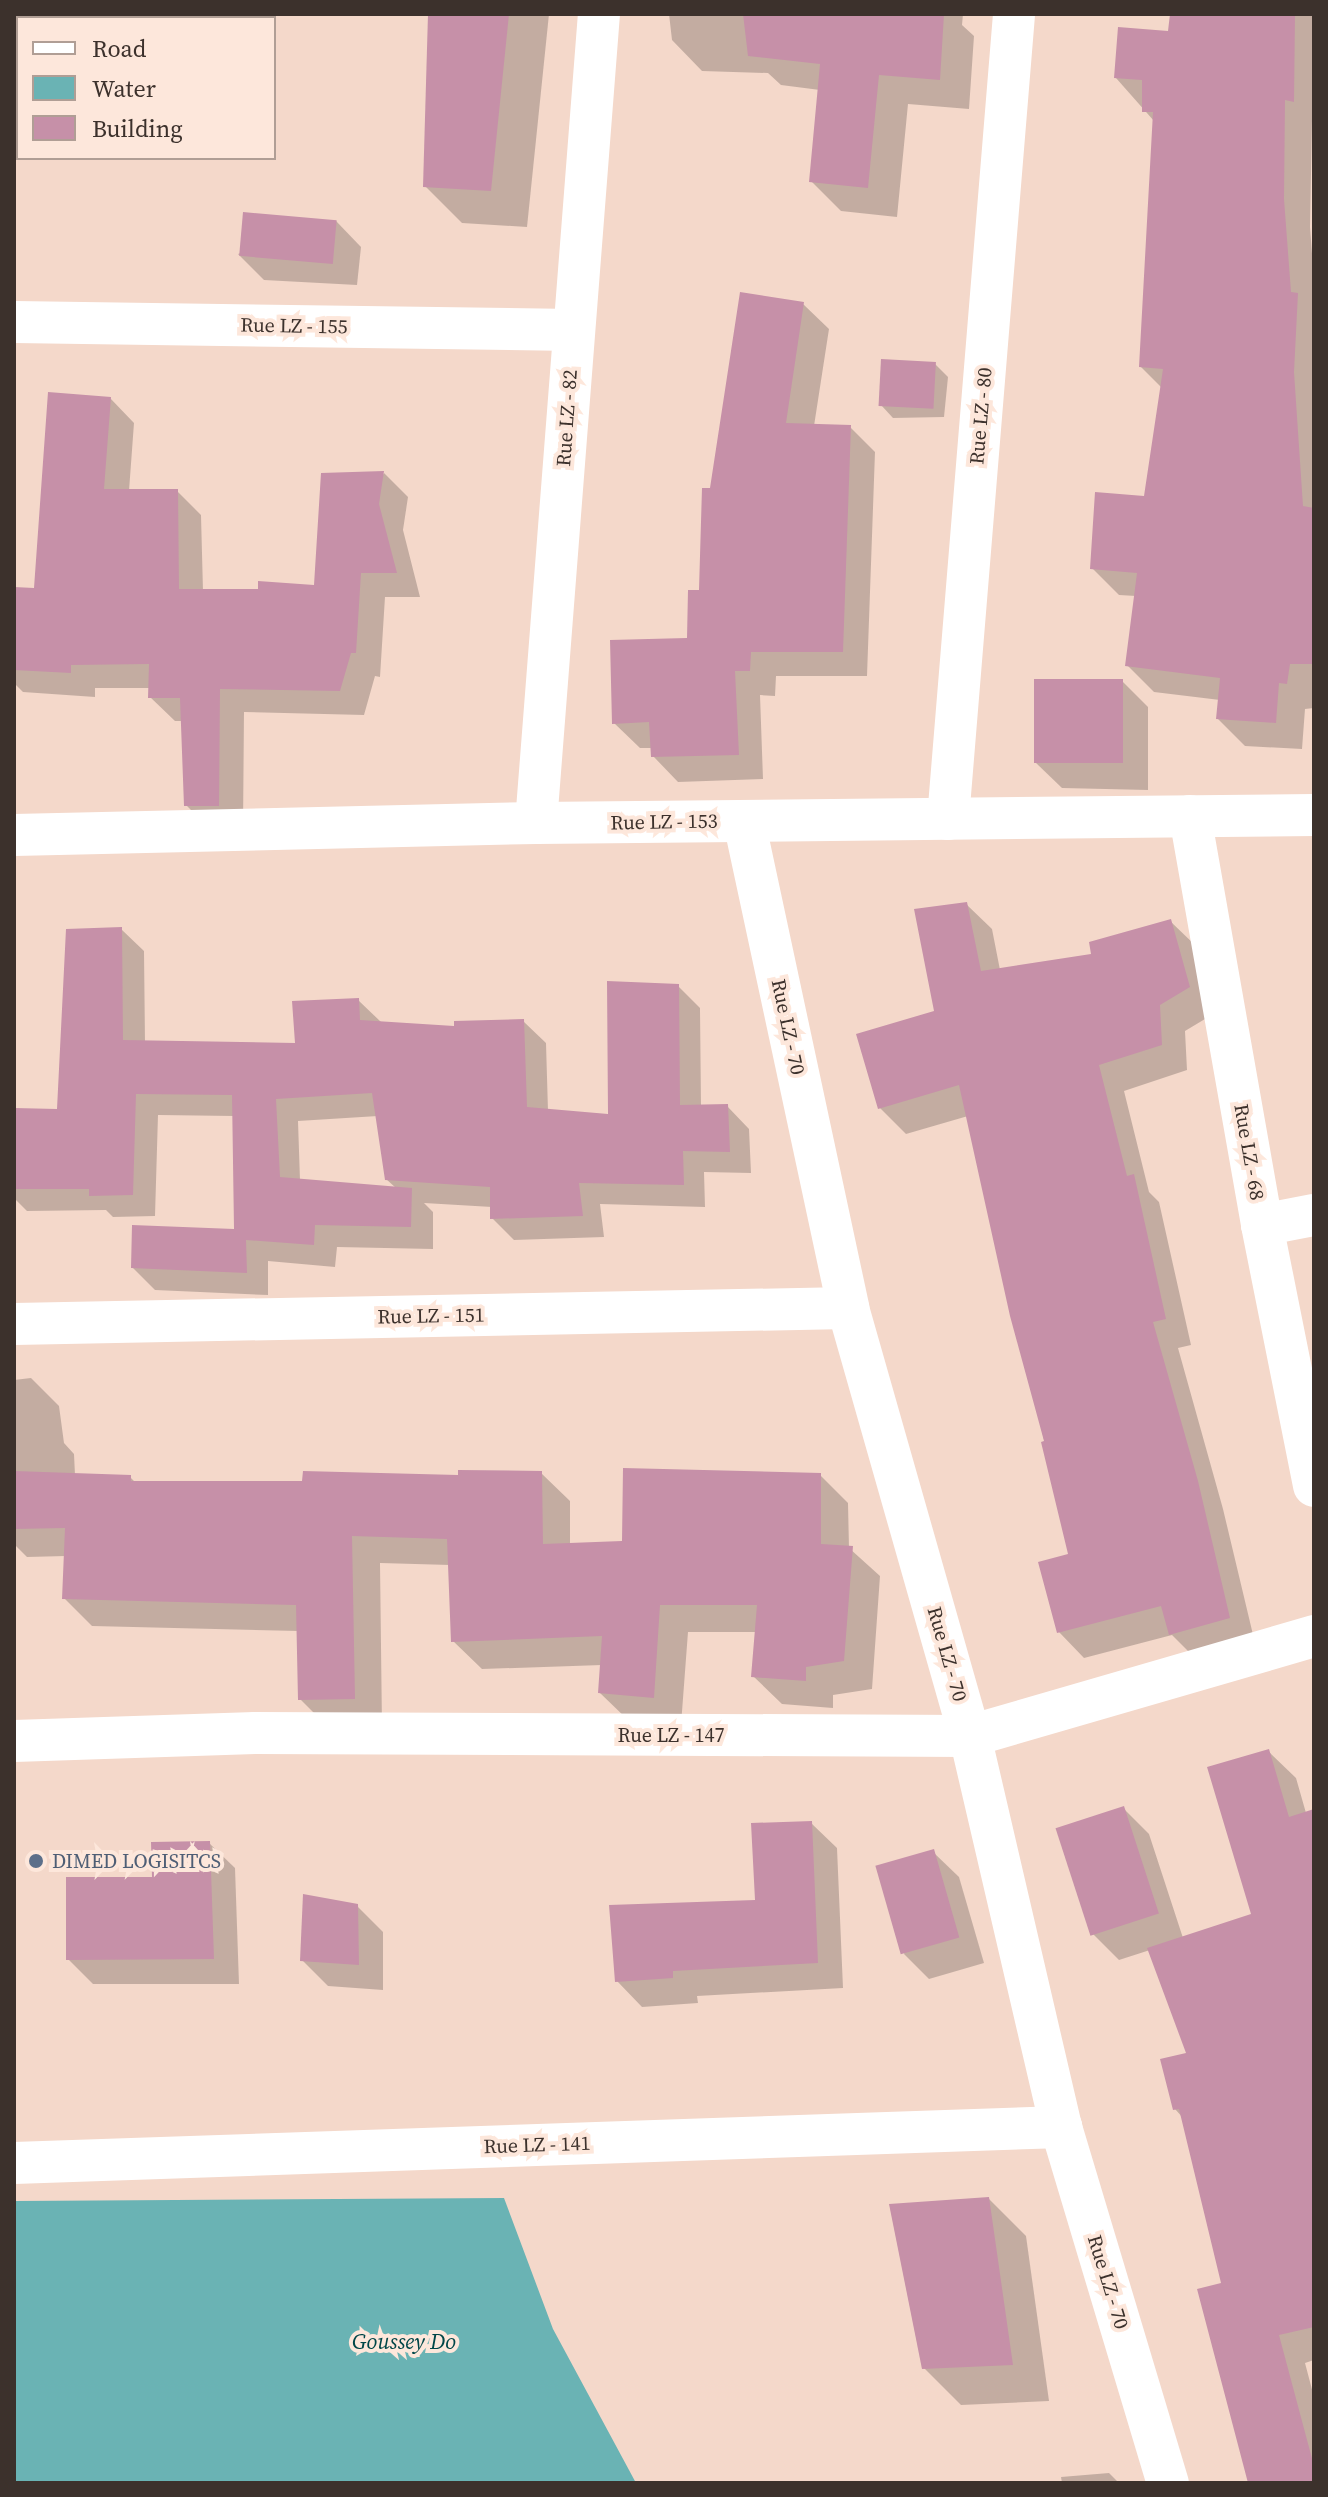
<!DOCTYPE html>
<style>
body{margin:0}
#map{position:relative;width:1328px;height:2497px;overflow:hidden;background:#f4d8ca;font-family:"Source Serif 4",serif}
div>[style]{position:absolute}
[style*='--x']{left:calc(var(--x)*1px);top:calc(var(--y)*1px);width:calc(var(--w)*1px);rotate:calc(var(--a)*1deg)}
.water>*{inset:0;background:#6ab3b4}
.shadow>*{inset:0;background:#0003}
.building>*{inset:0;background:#c690a8;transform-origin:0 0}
.minor>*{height:42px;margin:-21px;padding:0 21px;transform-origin:21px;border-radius:21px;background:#fff}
.dots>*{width:22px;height:22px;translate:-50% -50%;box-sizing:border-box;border:4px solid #fde7db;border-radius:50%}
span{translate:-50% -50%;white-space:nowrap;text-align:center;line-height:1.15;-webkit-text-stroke:8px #fde7db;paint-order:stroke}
.street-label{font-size:20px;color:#3c312c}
.service-label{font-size:20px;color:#4e5e75}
.left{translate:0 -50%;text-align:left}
.water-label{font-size:22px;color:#004648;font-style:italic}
.frame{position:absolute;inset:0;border:16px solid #3c312c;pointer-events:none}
.legend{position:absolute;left:16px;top:16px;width:260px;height:144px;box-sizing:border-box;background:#fde7db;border:2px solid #b09e95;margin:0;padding:10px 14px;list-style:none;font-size:24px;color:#3c312c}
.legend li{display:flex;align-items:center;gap:16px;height:40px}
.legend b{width:40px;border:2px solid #b09e95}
</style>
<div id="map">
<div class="water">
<div style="clip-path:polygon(504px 2198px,553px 2329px,636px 2483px,14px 2483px,14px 2201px)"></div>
</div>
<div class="shadow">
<div style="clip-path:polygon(430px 14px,549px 14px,527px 227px,462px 223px,425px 186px)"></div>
<div style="clip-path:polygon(669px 14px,963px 14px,962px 25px,974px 36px,969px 109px,908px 104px,897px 217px,841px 211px,811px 181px,820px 90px,781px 85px,768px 73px,702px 71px,672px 40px)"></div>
<div style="clip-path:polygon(1172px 14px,1314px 14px,1310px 227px,1314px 280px,1314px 708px,1305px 709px,1302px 749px,1245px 746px,1218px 719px,1220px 700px,1154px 692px,1127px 665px,1136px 596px,1119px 595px,1092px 568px,1145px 498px,1162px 388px,1141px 367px,1154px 121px,1116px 78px,1170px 33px)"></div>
<div style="clip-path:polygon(336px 221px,361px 247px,357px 285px,264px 280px,238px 254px)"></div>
<div style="clip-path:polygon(803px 304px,829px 329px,814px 426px,850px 427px,875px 452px,867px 676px,776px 676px,775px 696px,760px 695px,763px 779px,678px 782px,653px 756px,652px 748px,640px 748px,614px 723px,689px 639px,701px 592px,712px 490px)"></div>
<div style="clip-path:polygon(935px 364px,948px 377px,944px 417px,893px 418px,881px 405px)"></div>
<div style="clip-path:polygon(110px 398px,134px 423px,129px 491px,177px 491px,201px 515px,203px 591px,316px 588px,384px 473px,408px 497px,403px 530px,420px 597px,385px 597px,380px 677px,375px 676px,364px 715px,244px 712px,243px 829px,211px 830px,186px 805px,183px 721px,175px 721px,150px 697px,151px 688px,95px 688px,95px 697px,23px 692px,14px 683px,14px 589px,36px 591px)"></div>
<div style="clip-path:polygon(1122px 681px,1148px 707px,1148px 790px,1062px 788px,1036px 763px)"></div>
<div style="clip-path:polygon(966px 904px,992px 929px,1000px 970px,1093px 956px,1170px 921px,1196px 946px,1215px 1013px,1185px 1031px,1187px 1070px,1124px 1091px,1149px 1192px,1159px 1202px,1191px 1345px,1178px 1348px,1223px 1509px,1255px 1643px,1197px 1660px,1172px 1635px,1084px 1658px,1059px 1632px,1071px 1555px,968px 1116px,906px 1134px,880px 1108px,936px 1013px)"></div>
<div style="clip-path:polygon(evenodd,121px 929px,144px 951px,145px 1042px,298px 1045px,358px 1000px,381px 1022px,456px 1028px,523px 1021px,546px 1043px,548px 1111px,610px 1116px,678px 986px,700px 1008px,701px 1107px,727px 1106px,749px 1129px,751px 1173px,704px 1172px,705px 1207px,600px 1204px,604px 1237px,514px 1240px,492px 1218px,492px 1207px,424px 1203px,433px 1212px,433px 1249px,337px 1247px,335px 1267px,268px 1261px,268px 1295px,155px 1290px,133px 1268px,236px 1231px,234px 1116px,158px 1115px,155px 1216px,113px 1217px,106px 1210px,27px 1211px,14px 1198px,14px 1110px,59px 1111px,121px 929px,378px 1116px,386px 1179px,396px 1188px,300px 1180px,298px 1121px,378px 1116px)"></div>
<div style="clip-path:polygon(31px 1378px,59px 1406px,64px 1443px,74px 1454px,75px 1475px,130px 1477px,136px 1483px,304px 1483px,541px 1473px,570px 1501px,570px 1545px,624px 1543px,820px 1475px,848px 1503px,849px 1548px,880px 1576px,872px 1689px,833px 1695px,833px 1708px,782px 1704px,753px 1676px,757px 1632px,688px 1632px,681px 1725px,629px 1721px,600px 1693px,602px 1665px,482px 1669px,453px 1641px,450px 1565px,380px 1563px,382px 1727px,328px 1727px,300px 1699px,299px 1631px,92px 1626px,64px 1598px,66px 1556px,27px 1557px,14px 1544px,14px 1380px)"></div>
<div style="clip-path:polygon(1268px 1751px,1296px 1778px,1306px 1813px,1314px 1811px,1314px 2360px,1305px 2363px,1314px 2397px,1314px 2483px,1250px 2483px,1223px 2284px,1183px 2118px,1175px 2109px,1188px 2054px,1150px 1950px,1119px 1960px,1093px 1934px,1058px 1829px,1123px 1808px,1149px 1834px,1183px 1938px,1254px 1915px)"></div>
<div style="clip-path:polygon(811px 1823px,837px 1848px,843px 1988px,697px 1996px,698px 2003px,642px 2007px,617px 1981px,757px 1902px)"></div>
<div style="clip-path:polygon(209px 1843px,235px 1868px,239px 1984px,93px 1984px,68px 1959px,154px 1879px)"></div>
<div style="clip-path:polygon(933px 1852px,959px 1877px,984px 1963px,929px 1979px,904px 1954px)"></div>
<div style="clip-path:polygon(357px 1906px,383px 1932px,383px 1990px,328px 1986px,302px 1960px)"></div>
<div style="clip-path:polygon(989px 2199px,1026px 2236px,1049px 2401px,961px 2405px,924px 2368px)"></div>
<div style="clip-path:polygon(1109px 2473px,1119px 2483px,1062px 2483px,1061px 2477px)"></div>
</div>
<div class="building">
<div style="clip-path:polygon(428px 14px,509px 14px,491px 191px,423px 187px)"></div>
<div style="clip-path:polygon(743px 14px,944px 14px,940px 80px,879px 75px,868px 188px,809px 182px,820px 64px,748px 56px)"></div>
<div style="clip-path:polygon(1170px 14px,1295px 14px,1294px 102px,1285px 100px,1284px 199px,1291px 292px,1298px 293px,1294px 372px,1303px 506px,1314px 508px,1314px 664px,1290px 664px,1287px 684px,1279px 683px,1276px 723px,1216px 719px,1220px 678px,1125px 666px,1137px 573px,1090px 569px,1095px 492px,1144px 496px,1163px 369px,1139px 367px,1153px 112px,1142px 112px,1142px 80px,1114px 78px,1118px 27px,1168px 31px)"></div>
<div style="left:243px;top:212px;width:94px;height:44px;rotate:5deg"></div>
<div style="clip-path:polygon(740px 292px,804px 302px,786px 423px,851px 425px,843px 652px,751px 652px,750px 671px,735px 671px,739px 755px,651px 757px,649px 722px,612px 724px,610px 640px,687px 638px,688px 590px,699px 590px,702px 488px,710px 488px)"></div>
<div style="left:881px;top:359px;width:55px;height:47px;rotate:3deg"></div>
<div style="clip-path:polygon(48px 392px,111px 397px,104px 489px,178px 489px,179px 589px,258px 589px,258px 581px,314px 585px,321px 473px,384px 471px,379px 504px,397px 573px,361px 573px,356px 653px,351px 653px,340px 691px,220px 689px,219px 806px,184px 806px,180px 698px,148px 698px,149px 664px,71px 665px,71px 673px,14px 670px,14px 587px,34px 588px)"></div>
<div style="left:1034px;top:679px;width:89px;height:84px"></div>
<div style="clip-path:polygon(967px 902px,981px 971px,1091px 954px,1089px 942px,1171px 919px,1190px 987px,1160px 1005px,1162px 1045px,1099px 1065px,1127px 1176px,1134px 1174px,1166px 1319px,1153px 1322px,1198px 1481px,1230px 1618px,1169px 1635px,1161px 1606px,1057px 1633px,1038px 1562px,1068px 1554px,1041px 1442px,1044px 1441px,1010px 1316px,959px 1085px,878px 1109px,856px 1034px,934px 1011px,914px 909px)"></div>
<div style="clip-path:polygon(122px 927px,123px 1040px,295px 1043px,292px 1001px,359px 998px,360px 1020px,454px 1026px,454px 1021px,524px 1019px,527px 1107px,608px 1114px,607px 981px,679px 984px,680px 1105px,728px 1104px,730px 1152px,683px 1151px,684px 1185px,579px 1183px,583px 1216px,490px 1219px,490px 1187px,385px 1180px,372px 1093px,276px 1099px,280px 1177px,412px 1188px,411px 1227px,315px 1225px,314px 1245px,246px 1240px,247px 1273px,131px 1268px,132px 1225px,234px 1229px,232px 1095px,136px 1094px,133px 1195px,89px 1196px,89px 1189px,14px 1189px,14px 1108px,57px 1109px,66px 929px)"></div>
<div style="clip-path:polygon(623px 1468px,821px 1473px,821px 1544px,853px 1546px,844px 1661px,806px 1667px,806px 1681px,751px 1677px,757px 1605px,660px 1605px,654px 1698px,598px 1693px,602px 1636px,451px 1642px,447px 1539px,352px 1536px,355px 1699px,298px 1700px,296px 1605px,62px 1599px,65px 1528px,14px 1529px,14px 1471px,131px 1475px,131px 1481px,302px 1481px,303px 1471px,458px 1475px,458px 1470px,542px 1471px,543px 1544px,622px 1541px)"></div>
<div style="clip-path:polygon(1269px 1749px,1289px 1817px,1314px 1809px,1314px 2327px,1279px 2335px,1314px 2466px,1314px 2483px,1248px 2483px,1197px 2289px,1221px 2283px,1179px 2109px,1173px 2110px,1160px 2059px,1186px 2053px,1147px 1948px,1251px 1914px,1207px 1767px)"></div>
<div style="left:1124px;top:1806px;width:113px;height:72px;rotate:72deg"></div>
<div style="clip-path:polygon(812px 1821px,818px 1963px,673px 1971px,673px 1978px,615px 1982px,609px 1905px,755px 1900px,751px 1823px)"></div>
<div style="clip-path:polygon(210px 1841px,214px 1959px,66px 1960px,66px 1877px,152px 1877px,151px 1842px)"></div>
<div style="left:934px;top:1849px;width:92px;height:61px;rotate:74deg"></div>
<div style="clip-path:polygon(303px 1894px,358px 1904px,359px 1965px,300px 1961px)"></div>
<div style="clip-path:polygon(989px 2197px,1013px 2365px,922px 2369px,889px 2204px)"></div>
</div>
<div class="minor">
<div style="--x:14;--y:322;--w:560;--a:0.82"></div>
<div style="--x:1190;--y:816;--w:415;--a:80"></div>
<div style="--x:1262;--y:1225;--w:266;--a:78.7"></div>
<div style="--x:948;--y:819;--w:808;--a:-85.31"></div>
<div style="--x:744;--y:821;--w:498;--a:77.9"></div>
<div style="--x:848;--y:1308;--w:445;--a:74.1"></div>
<div style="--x:970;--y:1736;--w:401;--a:76.9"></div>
<div style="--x:1061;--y:2127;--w:372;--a:73.3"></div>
<div style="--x:536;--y:823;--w:811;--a:-85.55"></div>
<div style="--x:14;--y:835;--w:522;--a:-1.32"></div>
<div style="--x:536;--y:823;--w:778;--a:-0.59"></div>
<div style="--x:1262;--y:1225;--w:53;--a:-10.9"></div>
<div style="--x:14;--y:1324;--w:834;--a:-1.1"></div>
<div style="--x:14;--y:1741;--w:241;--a:-1.9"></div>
<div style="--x:255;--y:1733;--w:715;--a:0.24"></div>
<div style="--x:970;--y:1736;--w:358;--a:-16.2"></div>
<div style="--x:14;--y:2163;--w:1048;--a:-1.97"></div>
</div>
<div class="dots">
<div style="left:36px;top:1861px;background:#5c6f8a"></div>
</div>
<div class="street-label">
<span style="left:294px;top:326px;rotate:1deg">Rue LZ - 155</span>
<span style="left:981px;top:416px;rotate:-85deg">Rue LZ - 80</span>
<span style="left:567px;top:418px;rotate:-86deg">Rue LZ - 82</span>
<span style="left:664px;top:822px;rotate:-1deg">Rue LZ - 153</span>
<span style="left:788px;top:1027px;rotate:78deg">Rue LZ - 70</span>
<span style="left:1249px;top:1152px;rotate:80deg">Rue LZ - 68</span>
<span style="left:431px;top:1316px;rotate:-1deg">Rue LZ - 151</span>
<span style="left:947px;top:1654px;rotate:74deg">Rue LZ - 70</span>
<span style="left:671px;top:1735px">Rue LZ - 147</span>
<span style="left:537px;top:2145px;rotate:-2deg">Rue LZ - 141</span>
<span style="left:1108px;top:2282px;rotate:73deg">Rue LZ - 70</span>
</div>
<div class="service-label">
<span class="left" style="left:52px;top:1861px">DIMED LOGISITCS</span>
</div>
<div class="water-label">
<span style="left:404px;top:2342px">Goussey Do</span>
</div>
<div class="frame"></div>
<ul class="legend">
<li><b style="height:10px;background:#fff"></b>Road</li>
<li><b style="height:22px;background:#6ab3b4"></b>Water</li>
<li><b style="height:22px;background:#c690a8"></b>Building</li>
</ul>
</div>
